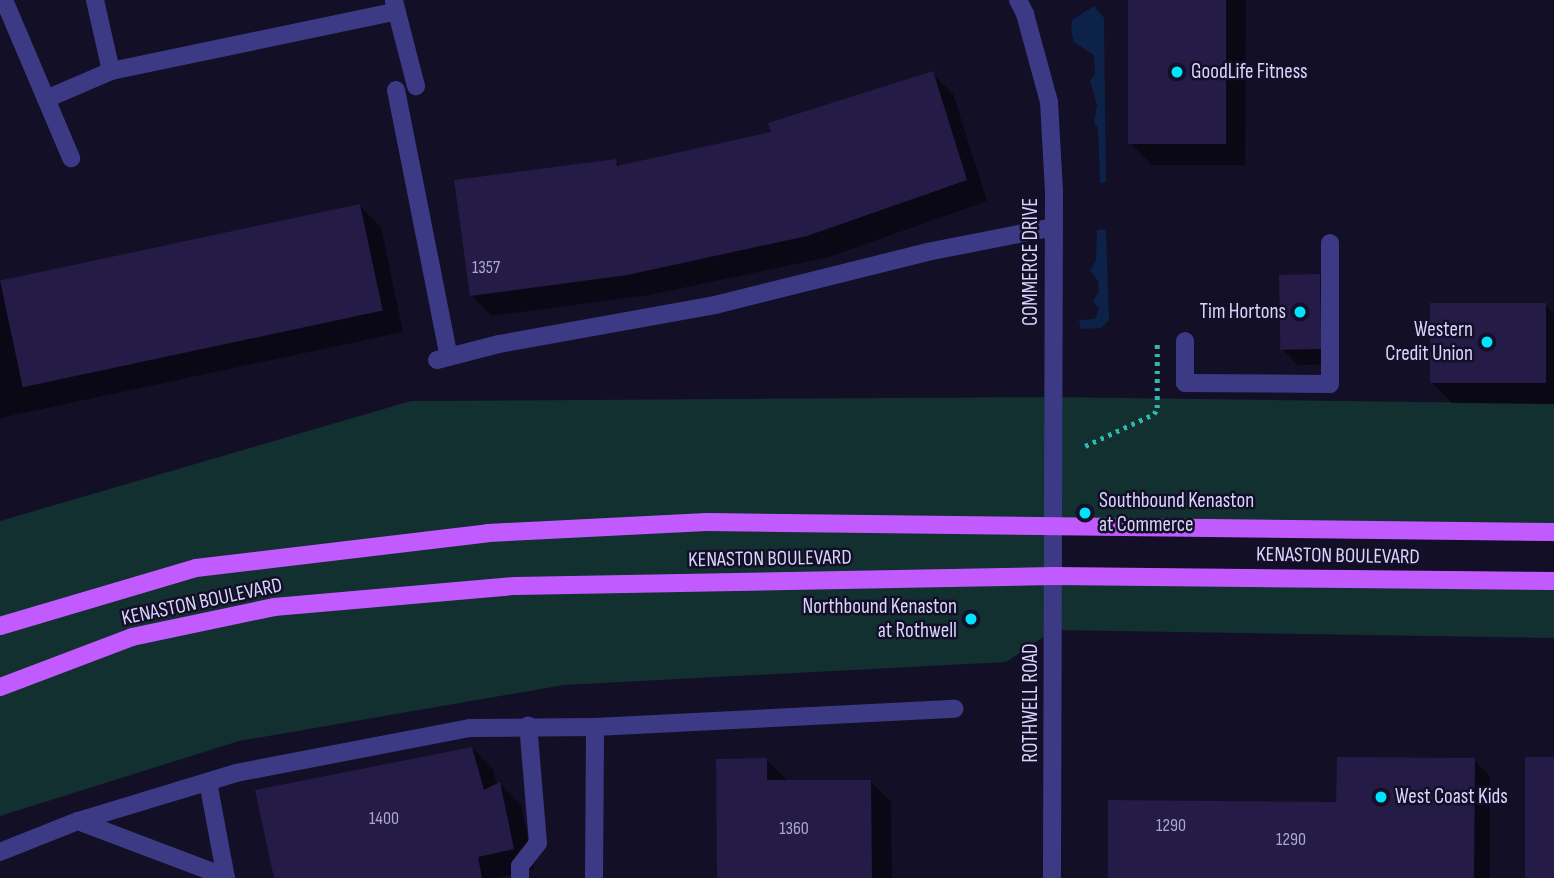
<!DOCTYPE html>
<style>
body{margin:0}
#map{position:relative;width:1554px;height:878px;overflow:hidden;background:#130f26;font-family:"Sofia Sans Condensed",sans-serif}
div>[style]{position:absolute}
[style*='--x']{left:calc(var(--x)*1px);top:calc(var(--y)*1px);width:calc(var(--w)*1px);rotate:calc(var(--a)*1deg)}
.green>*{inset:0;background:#12302f}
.water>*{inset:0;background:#0c2248}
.shadow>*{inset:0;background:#0007}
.building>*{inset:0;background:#241b47;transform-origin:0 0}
.path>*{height:4.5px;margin-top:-2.25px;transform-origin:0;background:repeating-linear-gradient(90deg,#2fb8b0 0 3.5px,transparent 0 8.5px)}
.minor>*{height:18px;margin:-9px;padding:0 9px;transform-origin:9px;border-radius:9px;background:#3d3a85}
.major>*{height:18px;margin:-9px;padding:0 9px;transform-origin:9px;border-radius:9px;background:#c25bff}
.dots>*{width:19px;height:19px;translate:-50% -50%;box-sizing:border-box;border:4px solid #130f26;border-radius:50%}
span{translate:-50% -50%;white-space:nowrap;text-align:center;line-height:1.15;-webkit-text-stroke:5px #130f26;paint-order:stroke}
.number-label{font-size:18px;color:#aca6d1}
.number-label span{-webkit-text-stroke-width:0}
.poi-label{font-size:21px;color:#d9d4ff}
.left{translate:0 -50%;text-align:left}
.right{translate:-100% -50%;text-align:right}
.street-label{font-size:21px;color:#d9d4ff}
</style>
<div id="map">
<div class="green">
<div style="clip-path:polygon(1054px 397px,1554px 404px,1554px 532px,1055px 528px,1054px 576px,1554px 583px,1554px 638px,1054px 630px,1006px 662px,564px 685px,239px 741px,0 816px,0 521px,411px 401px)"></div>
</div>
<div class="water">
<div style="clip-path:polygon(1094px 6px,1104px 18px,1106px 182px,1100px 183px,1098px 128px,1094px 123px,1097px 105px,1090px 80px,1095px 74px,1094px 55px,1074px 42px,1071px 31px,1072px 20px)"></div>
<div style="clip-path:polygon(1106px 229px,1109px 320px,1101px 328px,1081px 329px,1079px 320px,1095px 319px,1099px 309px,1093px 301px,1099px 292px,1098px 281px,1090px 270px,1096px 261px,1097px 230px)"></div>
</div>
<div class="shadow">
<div style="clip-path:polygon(1129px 0,1246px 0,1245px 165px,1152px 165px,1131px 144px)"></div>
<div style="clip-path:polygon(932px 73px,953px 94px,987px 201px,829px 257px,649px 295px,492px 316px,471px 295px,615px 161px,622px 167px,774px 134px)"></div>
<div style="clip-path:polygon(360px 206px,381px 227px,403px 332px,0 418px,0 283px)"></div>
<div style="clip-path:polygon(1319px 276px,1335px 292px,1336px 364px,1298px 365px,1281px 348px)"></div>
<div style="clip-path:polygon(1545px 305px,1554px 314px,1554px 404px,1452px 403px,1431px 382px)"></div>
<div style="clip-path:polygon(472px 748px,493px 769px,497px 786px,500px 784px,521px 805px,534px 869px,498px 878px,276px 878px)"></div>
<div style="clip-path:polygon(767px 760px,788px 781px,870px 781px,891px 802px,892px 878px,719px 878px)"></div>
<div style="clip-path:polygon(1474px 760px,1490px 776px,1490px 878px,1110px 878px)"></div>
</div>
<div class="building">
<div style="left:1128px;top:0;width:98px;height:144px"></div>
<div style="clip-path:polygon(933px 71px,967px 180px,807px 236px,627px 275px,470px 296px,454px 180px,616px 159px,617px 166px,771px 132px,768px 123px)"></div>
<div style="left:360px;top:204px;width:109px;height:368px;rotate:78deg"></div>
<div style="left:1320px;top:274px;width:75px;height:41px;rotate:89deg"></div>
<div style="left:1430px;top:303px;width:116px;height:80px"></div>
<div style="clip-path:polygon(472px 747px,484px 790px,500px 782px,514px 849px,478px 857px,482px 878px,274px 878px,255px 790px)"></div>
<div style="clip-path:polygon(1337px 757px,1475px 758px,1474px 878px,1108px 878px,1108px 800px,1336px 802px)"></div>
<div style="left:1525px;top:757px;width:29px;height:121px"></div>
<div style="clip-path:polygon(767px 758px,767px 780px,871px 780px,872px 878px,717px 878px,716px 759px)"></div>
</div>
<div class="path">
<div style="--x:1085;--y:446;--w:76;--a:-24.9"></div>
<div style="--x:1154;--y:414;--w:7;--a:-63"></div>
<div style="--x:1157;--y:408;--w:65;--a:-90"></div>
</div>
<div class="minor">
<div style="--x:4;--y:0;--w:172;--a:67"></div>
<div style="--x:95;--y:0;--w:73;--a:77.3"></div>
<div style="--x:111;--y:71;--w:292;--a:-11.8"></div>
<div style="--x:1018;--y:0;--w:16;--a:63"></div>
<div style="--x:1025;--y:14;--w:91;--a:74.7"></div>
<div style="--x:1049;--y:102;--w:90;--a:86.8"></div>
<div style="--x:1054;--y:192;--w:686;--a:90.17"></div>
<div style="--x:394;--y:1;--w:88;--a:75.5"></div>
<div style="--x:396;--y:90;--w:272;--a:78.8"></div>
<div style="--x:46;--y:99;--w:71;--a:-23.3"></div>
<div style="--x:1185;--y:341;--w:42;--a:90"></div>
<div style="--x:1185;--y:383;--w:145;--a:0.4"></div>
<div style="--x:1330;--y:384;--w:141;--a:-90"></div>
<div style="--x:437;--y:360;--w:64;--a:-14.5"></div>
<div style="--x:499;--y:344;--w:219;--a:-10.2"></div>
<div style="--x:715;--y:305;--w:219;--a:-14"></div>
<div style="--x:927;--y:252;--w:129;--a:-11.1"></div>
<div style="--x:208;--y:782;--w:98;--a:79.4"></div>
<div style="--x:78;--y:821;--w:158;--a:20.7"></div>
<div style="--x:0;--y:852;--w:84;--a:-21.7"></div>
<div style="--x:78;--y:821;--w:165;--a:-16.9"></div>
<div style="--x:236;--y:773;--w:238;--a:-10.9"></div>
<div style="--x:470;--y:728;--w:125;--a:-0.5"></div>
<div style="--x:595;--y:727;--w:360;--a:-2.9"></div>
<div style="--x:520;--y:878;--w:12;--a:-90"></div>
<div style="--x:520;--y:866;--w:29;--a:-52"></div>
<div style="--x:538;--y:843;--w:118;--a:-94.8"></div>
<div style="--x:594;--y:878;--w:151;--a:-89.6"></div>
</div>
<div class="major">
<div style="--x:0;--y:626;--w:204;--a:-16.5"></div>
<div style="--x:196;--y:568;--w:294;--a:-6.8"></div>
<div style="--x:488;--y:533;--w:219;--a:-2.9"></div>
<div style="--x:707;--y:522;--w:847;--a:0.68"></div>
<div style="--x:0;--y:687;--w:141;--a:-20.7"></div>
<div style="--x:132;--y:637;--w:145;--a:-11.9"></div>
<div style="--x:274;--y:607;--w:242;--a:-5"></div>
<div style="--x:515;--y:586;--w:539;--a:-1.06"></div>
<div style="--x:1054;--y:576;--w:500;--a:0.57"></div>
</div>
<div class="dots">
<div style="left:1177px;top:72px;background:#00e5ff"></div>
<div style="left:1300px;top:312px;background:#00e5ff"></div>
<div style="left:1487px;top:342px;background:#00e5ff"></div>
<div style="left:1085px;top:513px;background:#00e5ff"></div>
<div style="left:971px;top:619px;background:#00e5ff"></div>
<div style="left:1381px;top:797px;background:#00e5ff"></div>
</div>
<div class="number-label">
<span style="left:486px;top:268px">1357</span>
<span style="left:384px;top:819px">1400</span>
<span style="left:1171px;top:826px">1290</span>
<span style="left:794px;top:829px">1360</span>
<span style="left:1291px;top:840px">1290</span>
</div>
<div class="poi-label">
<span class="left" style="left:1191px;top:72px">GoodLife Fitness</span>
<span class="right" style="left:1286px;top:312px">Tim Hortons</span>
<span class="right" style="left:1473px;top:342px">Western<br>Credit Union</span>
<span class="left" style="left:1099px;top:513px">Southbound Kenaston<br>at Commerce</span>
<span class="right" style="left:957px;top:619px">Northbound Kenaston<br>at Rothwell</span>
<span class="left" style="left:1395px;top:797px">West Coast Kids</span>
</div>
<div class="street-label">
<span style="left:1031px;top:262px;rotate:-90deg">COMMERCE DRIVE</span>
<span style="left:1338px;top:556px;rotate:1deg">KENASTON BOULEVARD</span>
<span style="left:770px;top:559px;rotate:-1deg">KENASTON BOULEVARD</span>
<span style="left:202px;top:602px;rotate:-12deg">KENASTON BOULEVARD</span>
<span style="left:1031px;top:703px;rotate:-90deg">ROTHWELL ROAD</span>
</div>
</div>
